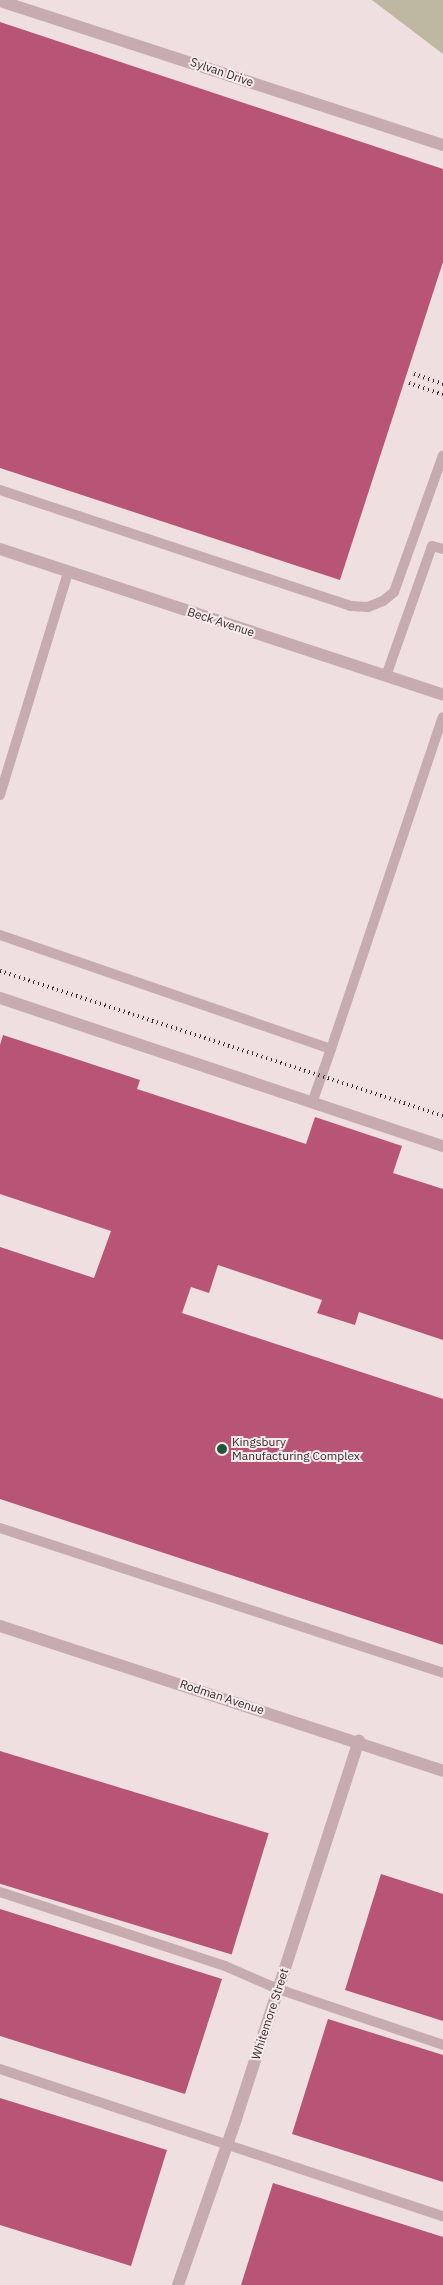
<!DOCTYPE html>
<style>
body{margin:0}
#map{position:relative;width:443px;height:2285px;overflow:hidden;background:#f0dfe0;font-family:"IBM Plex Sans",sans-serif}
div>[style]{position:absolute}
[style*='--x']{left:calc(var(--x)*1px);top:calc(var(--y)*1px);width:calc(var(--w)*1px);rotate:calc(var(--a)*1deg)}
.green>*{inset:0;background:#beb7a1}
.building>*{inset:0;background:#b85576;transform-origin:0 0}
.lane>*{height:10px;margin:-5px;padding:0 5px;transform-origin:5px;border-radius:5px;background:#c7acaf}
.street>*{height:12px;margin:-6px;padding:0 6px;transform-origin:6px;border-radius:6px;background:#c7acaf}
.rail>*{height:4px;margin-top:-2px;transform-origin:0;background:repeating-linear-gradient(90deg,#362a2d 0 1px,transparent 0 5px)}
.dots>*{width:14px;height:14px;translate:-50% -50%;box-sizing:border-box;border:2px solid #f8ebec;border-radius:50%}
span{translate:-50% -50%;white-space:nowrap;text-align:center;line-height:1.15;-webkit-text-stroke:4px #f8ebec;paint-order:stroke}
.street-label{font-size:12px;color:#362a2d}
.poi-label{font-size:12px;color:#362a2d}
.left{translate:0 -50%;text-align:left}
</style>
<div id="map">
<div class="green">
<div style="clip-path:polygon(372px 0,443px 0,443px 54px)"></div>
</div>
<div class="building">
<div style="clip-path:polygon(0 22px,443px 169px,443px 262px,340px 580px,0 468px)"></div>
<div style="clip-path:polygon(3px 1035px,140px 1080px,137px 1089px,306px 1144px,315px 1117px,402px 1146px,393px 1173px,443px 1189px,443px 1340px,359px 1312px,355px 1325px,317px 1313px,322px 1300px,218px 1265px,209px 1293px,191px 1287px,182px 1313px,443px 1399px,443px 1645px,0 1499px,0 1247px,94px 1278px,111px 1231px,0 1194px,0 1045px)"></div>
<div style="left:0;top:1751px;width:281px;height:127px;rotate:17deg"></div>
<div style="clip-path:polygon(381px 1874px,443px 1894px,443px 2021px,345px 1990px)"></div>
<div style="clip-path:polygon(0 1909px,222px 1979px,185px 2094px,0 2036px)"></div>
<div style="clip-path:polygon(328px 2019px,443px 2055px,443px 2182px,292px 2134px)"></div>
<div style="clip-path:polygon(0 2098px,167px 2150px,131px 2266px,0 2225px)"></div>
<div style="clip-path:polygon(273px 2183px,443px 2237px,443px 2285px,241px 2285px)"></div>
</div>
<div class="lane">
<div style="--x:0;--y:490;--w:369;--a:18.3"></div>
<div style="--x:350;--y:606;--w:18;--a:3"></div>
<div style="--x:368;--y:607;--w:16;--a:-22"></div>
<div style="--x:383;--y:601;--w:14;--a:-39"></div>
<div style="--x:394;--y:592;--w:145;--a:-70.3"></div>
<div style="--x:386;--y:676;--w:138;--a:-70.5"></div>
<div style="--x:432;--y:546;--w:11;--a:15"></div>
<div style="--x:0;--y:795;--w:233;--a:-73"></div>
<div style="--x:0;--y:935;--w:350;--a:19"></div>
<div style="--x:331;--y:1049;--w:350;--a:-71.4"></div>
<div style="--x:312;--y:1103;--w:57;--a:-70.6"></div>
<div style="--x:0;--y:1528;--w:466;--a:18.1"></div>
<div style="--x:0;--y:1892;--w:237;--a:18.2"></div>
<div style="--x:225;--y:1966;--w:58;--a:23.5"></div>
<div style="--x:278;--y:1989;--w:174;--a:18.7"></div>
<div style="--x:0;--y:2069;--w:467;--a:18.4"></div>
</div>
<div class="street">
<div style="--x:0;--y:1;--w:466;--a:18"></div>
<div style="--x:0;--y:549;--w:466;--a:18.2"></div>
<div style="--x:0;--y:998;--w:467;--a:18.5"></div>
<div style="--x:0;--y:1626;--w:466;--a:18.1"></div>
<div style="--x:178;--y:2285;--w:176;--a:-70.7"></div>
<div style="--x:236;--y:2119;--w:398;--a:-72"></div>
</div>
<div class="rail">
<div style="--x:414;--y:374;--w:31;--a:19"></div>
<div style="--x:409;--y:383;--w:36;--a:19"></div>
<div style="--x:0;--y:971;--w:466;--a:18.1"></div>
</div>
<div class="dots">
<div style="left:222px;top:1449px;background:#24533c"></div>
</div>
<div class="street-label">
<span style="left:222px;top:72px;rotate:19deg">Sylvan Drive</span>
<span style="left:221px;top:622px;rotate:18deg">Beck Avenue</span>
<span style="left:222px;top:1697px;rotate:18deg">Rodman Avenue</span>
<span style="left:270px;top:2014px;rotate:-72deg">Whitemore Street</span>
</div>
<div class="poi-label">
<span class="left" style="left:232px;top:1449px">Kingsbury<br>Manufacturing Complex</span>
</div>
</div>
